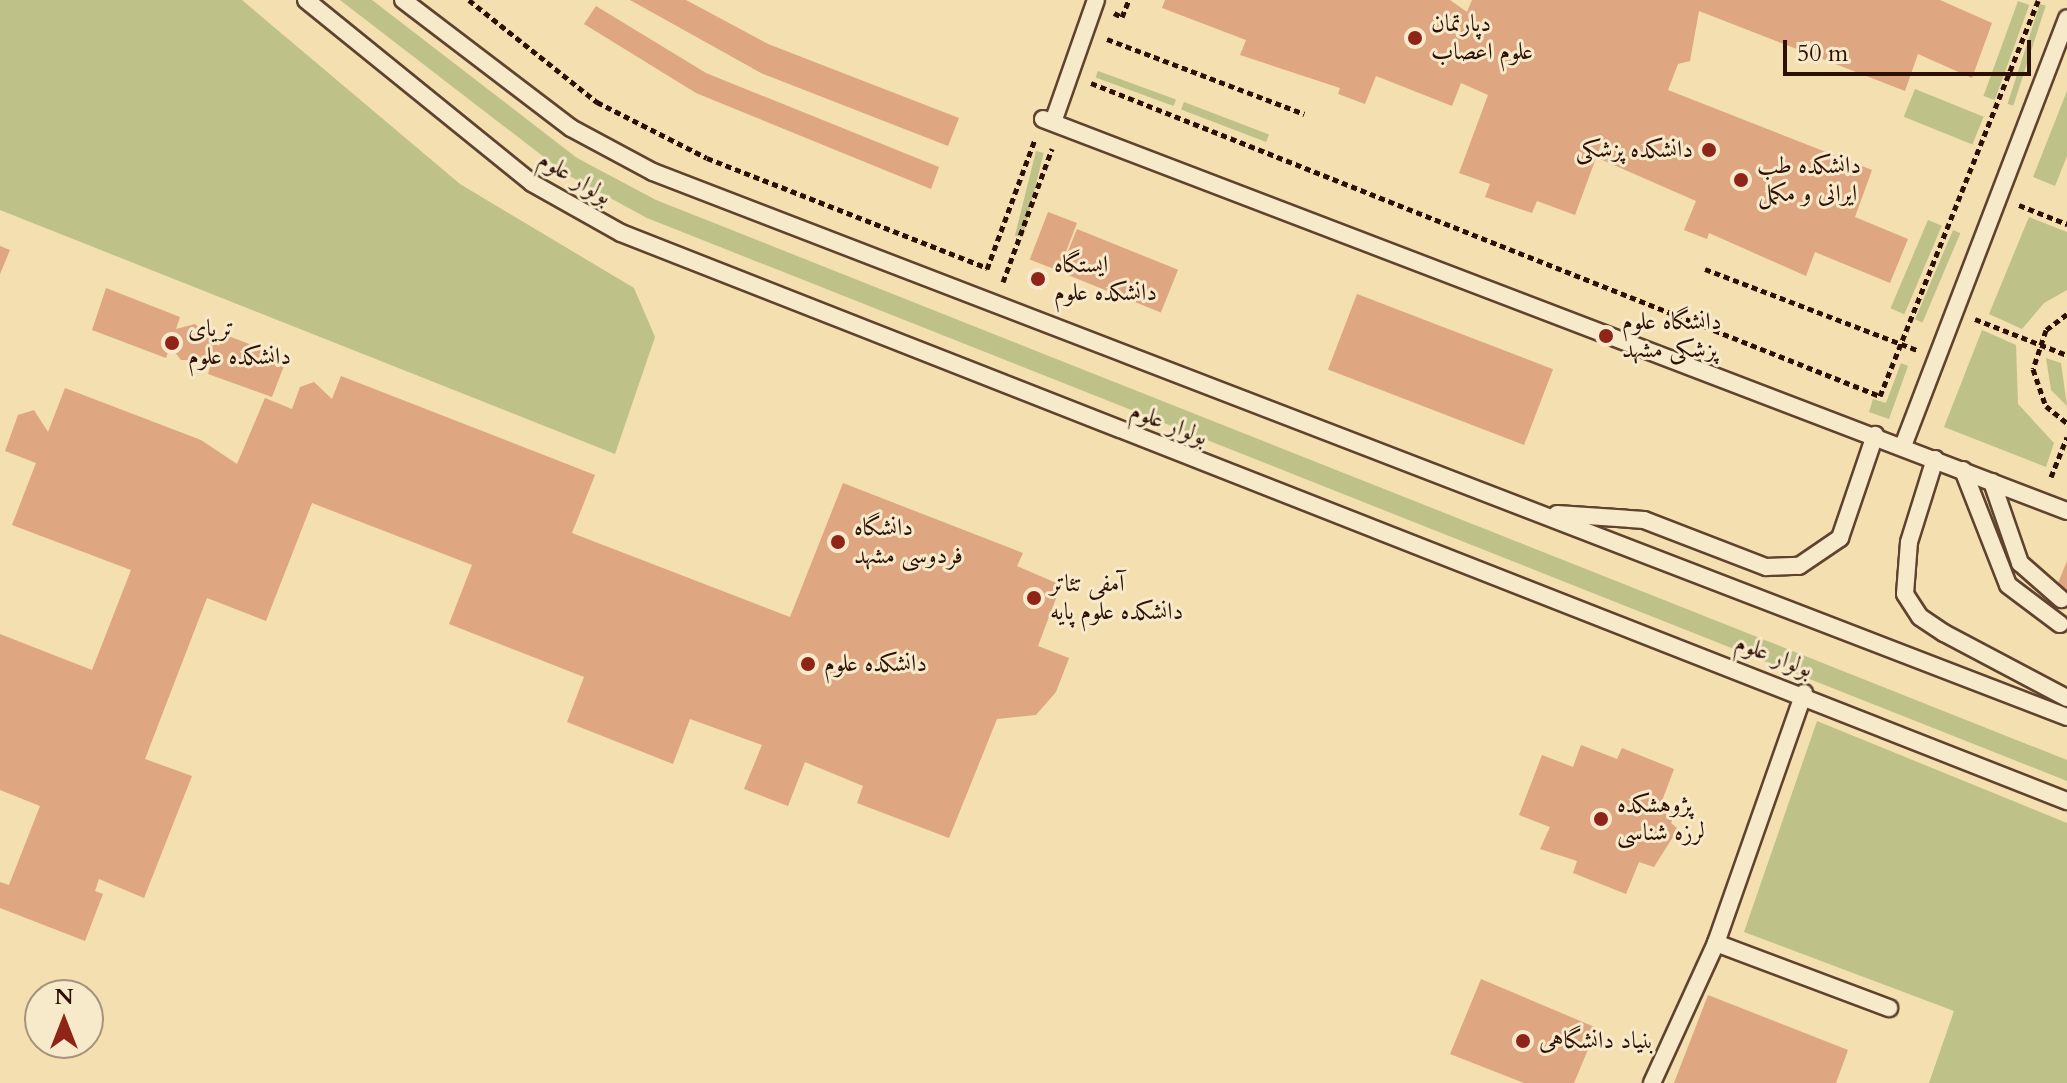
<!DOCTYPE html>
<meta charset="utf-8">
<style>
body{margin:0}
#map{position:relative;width:2067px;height:1083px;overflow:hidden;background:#f3dfaf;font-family:Cardo,Amiri,serif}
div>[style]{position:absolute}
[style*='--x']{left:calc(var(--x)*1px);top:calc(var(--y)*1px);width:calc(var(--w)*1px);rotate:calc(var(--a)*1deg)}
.green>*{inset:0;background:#bec188;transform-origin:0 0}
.building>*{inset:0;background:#dea681;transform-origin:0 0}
.path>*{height:5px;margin-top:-2.5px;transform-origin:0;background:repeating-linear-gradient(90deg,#2e0f04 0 6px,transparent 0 10px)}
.roads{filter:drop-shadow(2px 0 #5f432f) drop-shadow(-2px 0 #5f432f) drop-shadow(0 2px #5f432f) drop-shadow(0 -2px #5f432f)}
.service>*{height:16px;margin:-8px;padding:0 8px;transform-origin:8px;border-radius:8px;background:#f7eacb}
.dots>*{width:22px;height:22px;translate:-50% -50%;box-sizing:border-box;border:4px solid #f7eacb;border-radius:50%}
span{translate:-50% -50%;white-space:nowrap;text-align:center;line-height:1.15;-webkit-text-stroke:6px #f7eacb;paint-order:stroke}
.poi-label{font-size:24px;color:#2e0f04}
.left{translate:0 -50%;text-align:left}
.right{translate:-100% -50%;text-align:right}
.street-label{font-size:24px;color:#2e0f04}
.north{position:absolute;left:24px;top:979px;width:80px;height:80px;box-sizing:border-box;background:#f7eacb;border:2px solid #a7927b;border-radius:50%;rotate:0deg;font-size:22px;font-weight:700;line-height:32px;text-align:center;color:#2e0f04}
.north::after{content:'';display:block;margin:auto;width:28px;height:36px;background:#8f2418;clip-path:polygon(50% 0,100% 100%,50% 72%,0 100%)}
.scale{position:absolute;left:1783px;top:40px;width:248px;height:36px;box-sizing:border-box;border:4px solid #2e0f04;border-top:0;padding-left:10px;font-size:24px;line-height:28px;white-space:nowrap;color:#2e0f04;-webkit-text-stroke:6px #f7eacb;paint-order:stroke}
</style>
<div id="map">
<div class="green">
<div style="clip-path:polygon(0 0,242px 0,460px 184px,634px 288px,655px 337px,615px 454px,0 210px)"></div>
<div style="clip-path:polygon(340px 0,372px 0,577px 158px,656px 200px,2067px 760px,2067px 781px,647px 218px,566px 174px)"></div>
<div style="left:2018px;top:1px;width:12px;height:101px;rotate:20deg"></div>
<div style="left:2040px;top:4px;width:6px;height:105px;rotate:18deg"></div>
<div style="left:1098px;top:71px;width:83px;height:7px;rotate:20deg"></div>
<div style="left:1915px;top:89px;width:74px;height:30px;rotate:22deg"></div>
<div style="clip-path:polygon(2067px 91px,2067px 156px,2055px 186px,2033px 177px)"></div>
<div style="left:1184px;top:102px;width:91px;height:8px;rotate:21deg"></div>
<div style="left:1036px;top:151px;width:8px;height:87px;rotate:14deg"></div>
<div style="clip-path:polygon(2029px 217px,2067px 232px,2067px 290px,2044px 303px,2022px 329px,1989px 314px)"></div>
<div style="left:1928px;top:220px;width:15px;height:96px;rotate:23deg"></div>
<div style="left:1953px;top:230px;width:8px;height:97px;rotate:23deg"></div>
<div style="clip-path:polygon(1982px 330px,2016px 345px,2018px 404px,2054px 443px,2046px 467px,1944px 427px)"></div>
<div style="clip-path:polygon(2046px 358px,2061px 363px,2067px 406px,2051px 390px)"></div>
<div style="clip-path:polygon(1901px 363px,1908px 366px,1889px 419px,1869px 412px,1873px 399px,1886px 403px)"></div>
<div style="clip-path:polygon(1817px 721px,2067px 823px,2067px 1083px,1929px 1083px,1954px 1011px,1744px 932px)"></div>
</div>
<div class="building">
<div style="clip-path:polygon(630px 0,686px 0,768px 44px,959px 118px,948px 146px,761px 73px)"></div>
<div style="clip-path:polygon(1165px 0,1450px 0,1467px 12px,1472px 0,1940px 0,1992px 23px,1972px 78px,1918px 54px,1905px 91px,1699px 11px,1690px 61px,1678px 64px,1668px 90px,1872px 170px,1855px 217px,1908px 239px,1890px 283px,1815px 252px,1806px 276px,1709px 233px,1707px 239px,1684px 230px,1696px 201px,1600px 159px,1603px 139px,1575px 215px,1537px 201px,1532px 213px,1485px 197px,1490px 184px,1459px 173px,1488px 95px,1461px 83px,1452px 106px,1376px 76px,1365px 104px,1338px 94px,1340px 88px,1240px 55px,1246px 40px,1162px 8px)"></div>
<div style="clip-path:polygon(596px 6px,706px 73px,939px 167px,931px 189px,696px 93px,584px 24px)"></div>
<div style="left:1048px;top:212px;width:31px;height:51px;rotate:21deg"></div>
<div style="left:1077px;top:229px;width:109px;height:46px;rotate:22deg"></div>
<div style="clip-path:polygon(0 246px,10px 250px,0 274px)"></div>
<div style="clip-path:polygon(106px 288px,180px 317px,176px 329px,195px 324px,219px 346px,223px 334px,287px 358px,272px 397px,208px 374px,211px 364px,204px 360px,181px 360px,170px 346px,166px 358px,92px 330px)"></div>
<div style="left:1357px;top:294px;width:210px;height:81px;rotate:21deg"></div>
<div style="clip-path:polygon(341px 376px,595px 475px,572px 533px,790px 617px,843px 483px,1023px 553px,1017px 566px,1061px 585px,1038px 646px,1069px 658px,1056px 692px,1036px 715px,997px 719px,949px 838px,857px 803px,863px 786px,805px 762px,788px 806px,744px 789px,762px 745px,690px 719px,673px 764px,567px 722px,584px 677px,449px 624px,472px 565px,312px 503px,266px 621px,207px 598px,145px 759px,192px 776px,144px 898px,99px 879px,95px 891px,103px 894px,85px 941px,0 908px,0 882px,9px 885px,40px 806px,0 790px,0 634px,92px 670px,131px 570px,12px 525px,36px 463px,5px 451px,18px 415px,34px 410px,48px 432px,65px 388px,201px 440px,237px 464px,265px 398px,292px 409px,300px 387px,314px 382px,332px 399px)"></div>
<div style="clip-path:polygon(2067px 561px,2067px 593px,2056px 588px)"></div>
<div style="clip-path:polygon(1581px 745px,1617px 759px,1622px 748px,1674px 769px,1662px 801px,1677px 808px,1671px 823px,1678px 829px,1654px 867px,1639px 862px,1626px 894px,1573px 873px,1577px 861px,1540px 849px,1550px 827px,1519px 815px,1542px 755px,1573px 767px)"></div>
<div style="clip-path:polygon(1481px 979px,1597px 1028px,1574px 1083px,1524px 1083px,1450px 1054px)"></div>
<div style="clip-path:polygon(1708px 995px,1848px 1050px,1836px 1083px,1674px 1083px)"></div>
</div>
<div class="path">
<div style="--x:469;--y:0;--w:164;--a:38.6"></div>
<div style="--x:597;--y:102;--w:123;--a:27"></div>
<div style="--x:707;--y:158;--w:301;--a:21.4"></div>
<div style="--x:1114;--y:13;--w:9;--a:27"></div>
<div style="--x:1122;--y:17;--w:18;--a:-68"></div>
<div style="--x:1107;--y:39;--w:211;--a:20.8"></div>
<div style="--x:1091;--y:83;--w:849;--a:21.64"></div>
<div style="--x:1880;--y:396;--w:426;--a:-68.2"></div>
<div style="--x:2019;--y:205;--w:52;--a:21.6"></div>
<div style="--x:987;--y:269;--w:139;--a:-69.7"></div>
<div style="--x:1705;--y:269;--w:227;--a:20.9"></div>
<div style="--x:1003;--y:282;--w:142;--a:-69.8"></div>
<div style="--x:2067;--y:314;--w:26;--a:143"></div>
<div style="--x:2046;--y:330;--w:41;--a:108.4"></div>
<div style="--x:2033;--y:369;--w:39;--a:71"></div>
<div style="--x:2046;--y:406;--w:27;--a:39"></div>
<div style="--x:1975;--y:319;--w:99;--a:21.4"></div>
<div style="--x:2051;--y:477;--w:43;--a:-68.2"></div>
</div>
<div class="roads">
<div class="service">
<div style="--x:306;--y:0;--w:291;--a:39"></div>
<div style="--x:532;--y:183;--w:102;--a:29.3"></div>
<div style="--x:621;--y:233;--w:1554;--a:21.45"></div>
<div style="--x:403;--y:0;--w:211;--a:37.3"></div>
<div style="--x:571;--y:128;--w:93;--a:28.2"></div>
<div style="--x:653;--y:172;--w:1515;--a:21.08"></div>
<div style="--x:1043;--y:119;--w:1096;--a:20.95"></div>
<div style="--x:1053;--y:122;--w:129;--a:-70.6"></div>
<div style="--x:1903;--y:446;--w:458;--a:-69"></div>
<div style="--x:1935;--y:459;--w:87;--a:107.4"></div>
<div style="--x:1909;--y:542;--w:52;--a:94.4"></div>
<div style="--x:1905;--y:594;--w:27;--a:57"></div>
<div style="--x:1920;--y:617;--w:29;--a:34"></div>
<div style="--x:1944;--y:633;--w:139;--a:27.9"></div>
<div style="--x:1963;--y:470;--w:123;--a:68.6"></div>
<div style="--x:2008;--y:585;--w:65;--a:36.9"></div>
<div style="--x:1992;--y:482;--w:86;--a:70.9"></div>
<div style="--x:2020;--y:563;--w:55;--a:41.3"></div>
<div style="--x:1557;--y:514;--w:87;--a:3.9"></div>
<div style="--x:1644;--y:520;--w:131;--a:21.1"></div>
<div style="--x:1766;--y:567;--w:33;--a:-2"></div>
<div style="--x:1799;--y:566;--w:50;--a:-34.3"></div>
<div style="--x:1840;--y:538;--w:109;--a:-71.2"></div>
<div style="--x:1804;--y:693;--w:265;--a:109.4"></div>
<div style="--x:1716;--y:943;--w:185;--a:20.6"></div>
<div style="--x:1652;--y:1083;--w:154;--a:-65.4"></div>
</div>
</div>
<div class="dots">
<div style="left:1415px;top:38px;background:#8f2418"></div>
<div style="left:1709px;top:150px;background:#8f2418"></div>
<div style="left:1741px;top:180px;background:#8f2418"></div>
<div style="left:1038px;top:279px;background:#8f2418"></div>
<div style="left:1606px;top:336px;background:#8f2418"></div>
<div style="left:172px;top:343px;background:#8f2418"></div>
<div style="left:838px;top:542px;background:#8f2418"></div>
<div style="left:1034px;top:598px;background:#8f2418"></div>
<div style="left:808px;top:664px;background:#8f2418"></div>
<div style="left:1601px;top:819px;background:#8f2418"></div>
<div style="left:1523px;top:1041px;background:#8f2418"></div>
</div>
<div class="poi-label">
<span class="left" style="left:1431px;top:38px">دپارتمان<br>علوم اعصاب</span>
<span class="right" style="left:1693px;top:150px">دانشکده پزشکی</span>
<span class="left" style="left:1757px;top:180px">دانشکده طب<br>ایرانی و مکمل</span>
<span class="left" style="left:1054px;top:279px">ایستگاه<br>دانشکده علوم</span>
<span class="left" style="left:1622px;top:336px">دانشگاه علوم<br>پزشکی مشهد</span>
<span class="left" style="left:188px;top:343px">تریای<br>دانشکده علوم</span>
<span class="left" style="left:854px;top:542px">دانشگاه<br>فردوسی مشهد</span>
<span class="left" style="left:1050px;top:598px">آمفی تئاتر<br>دانشکده علوم پایه</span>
<span class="left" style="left:824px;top:664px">دانشکده علوم</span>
<span class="left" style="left:1617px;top:819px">پژوهشکده<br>لرزه شناسی</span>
<span class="left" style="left:1539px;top:1041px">بنیاد دانشگاهی</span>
</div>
<div class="street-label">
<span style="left:575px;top:178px;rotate:31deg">بولوار علوم</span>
<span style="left:1169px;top:424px;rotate:21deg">بولوار علوم</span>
<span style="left:1774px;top:656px;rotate:21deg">بولوار علوم</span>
</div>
<div class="north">N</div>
<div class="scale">50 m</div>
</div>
